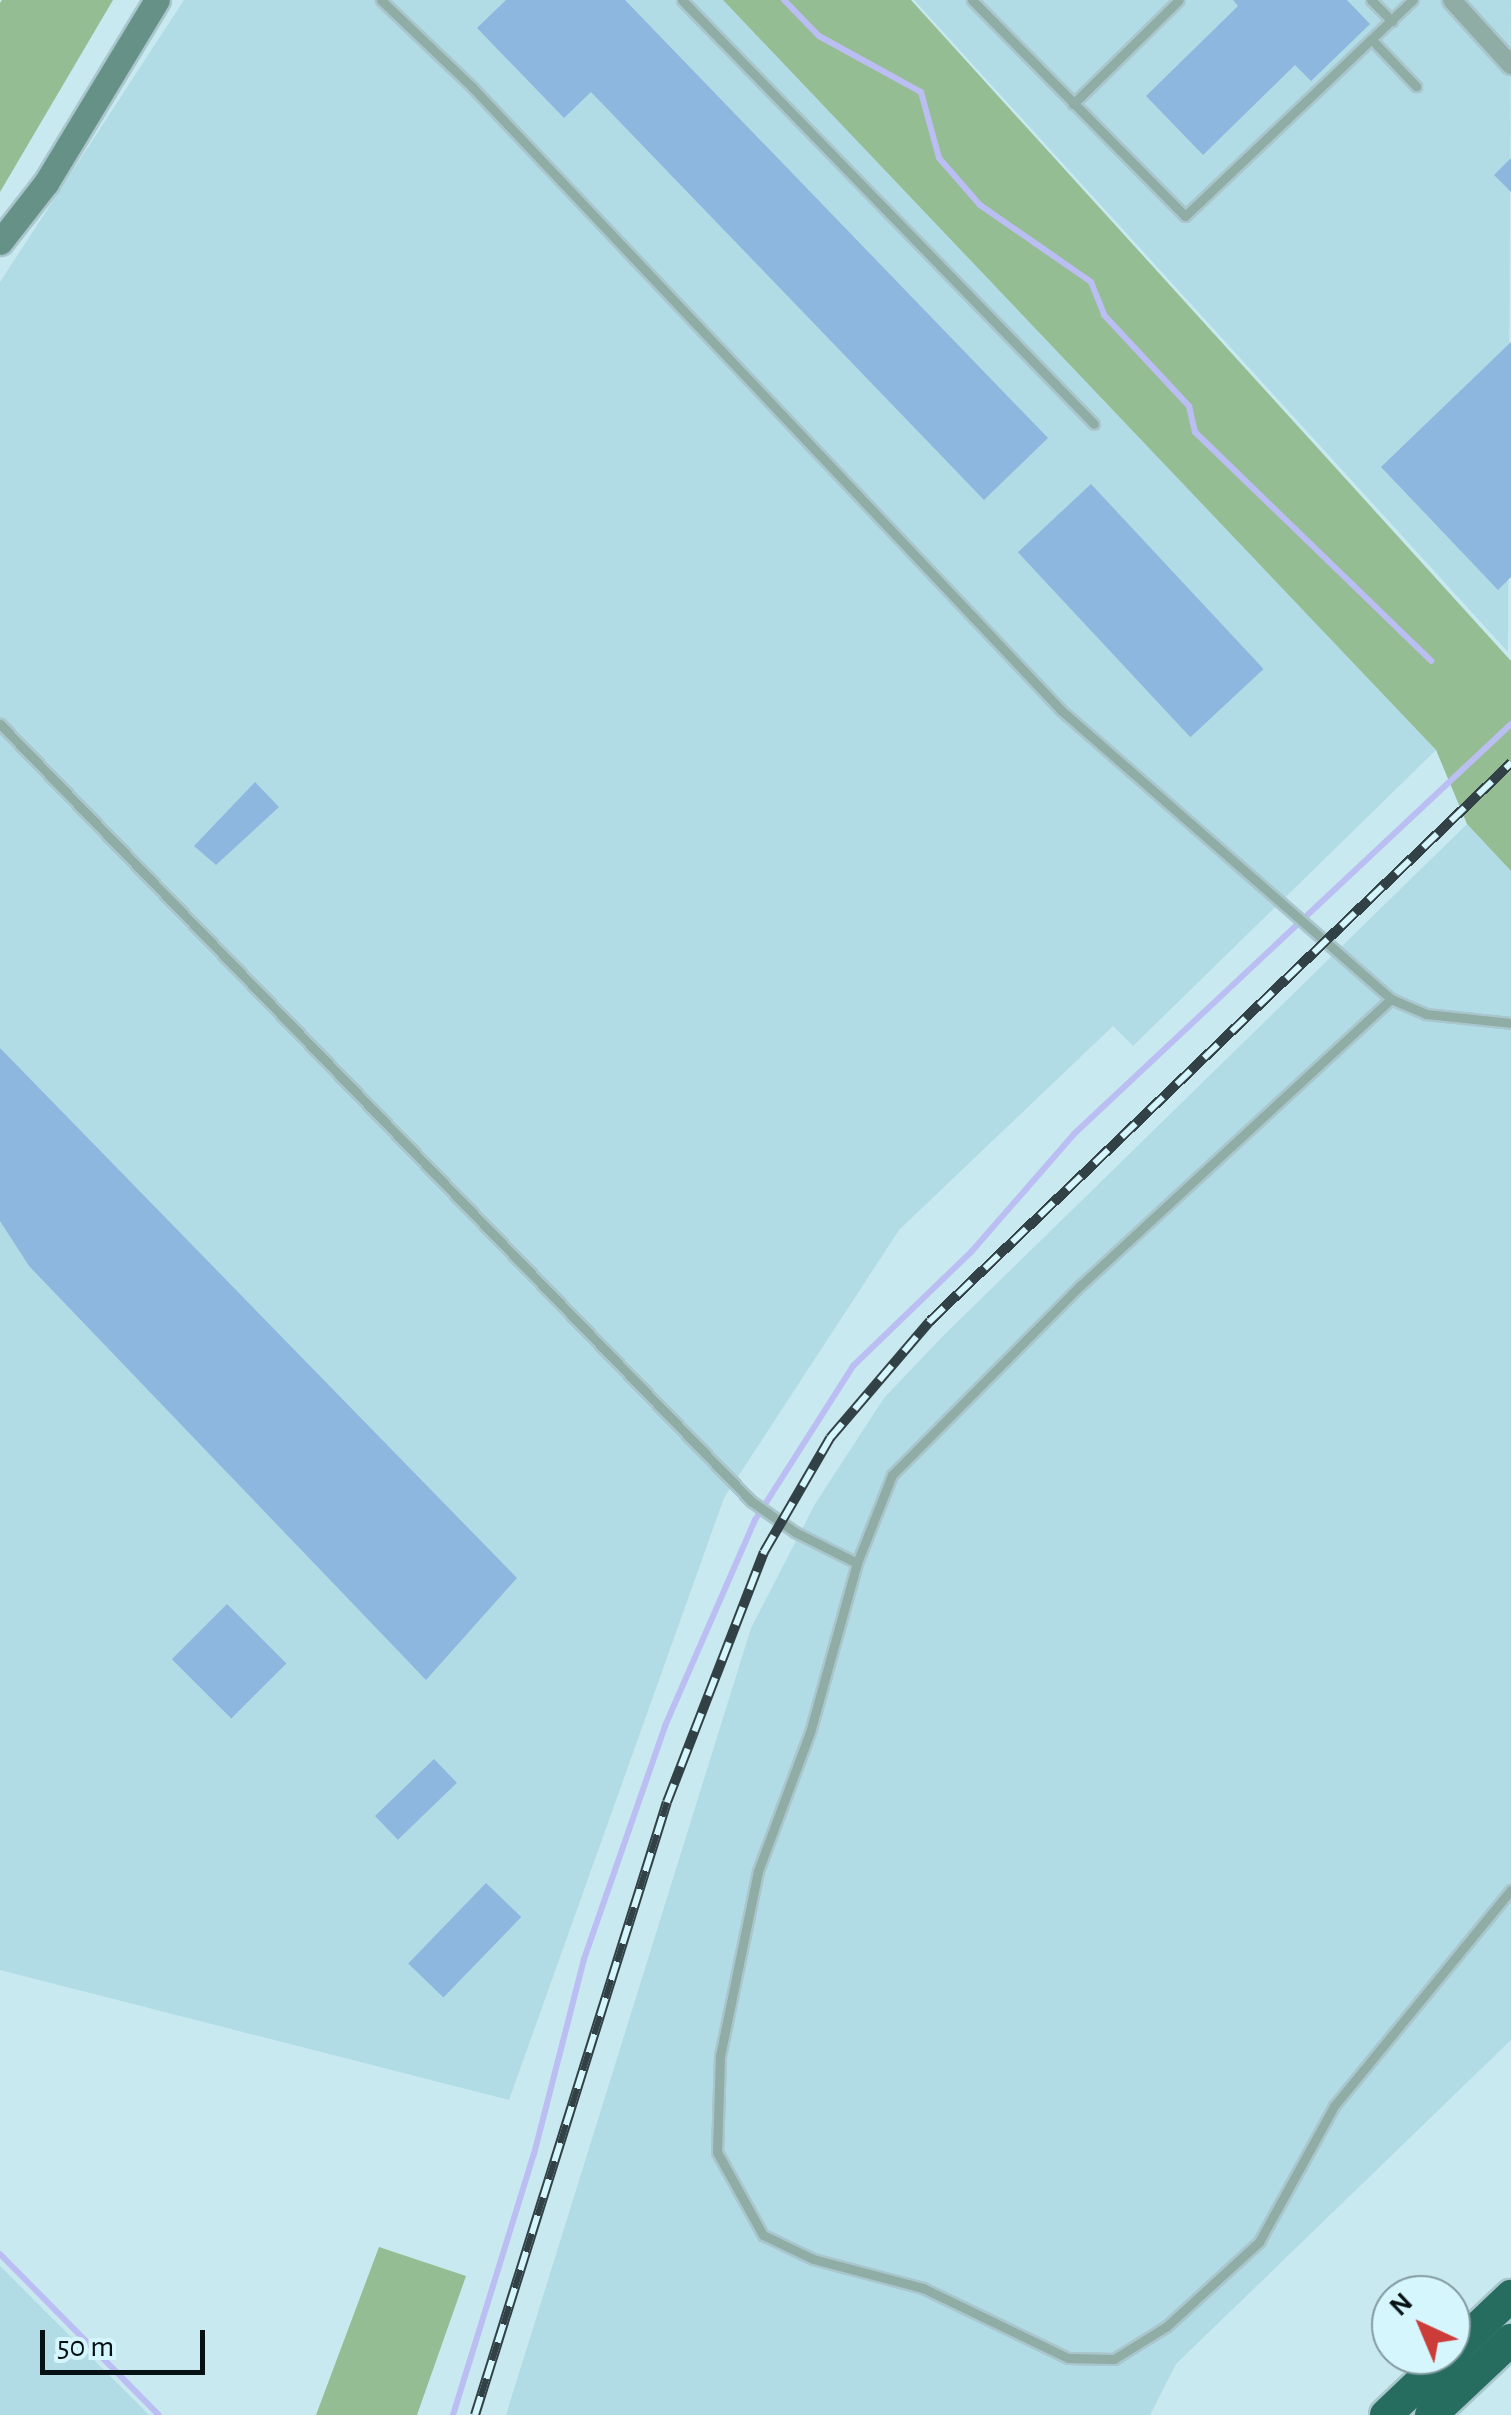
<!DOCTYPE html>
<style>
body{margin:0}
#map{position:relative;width:1511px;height:2415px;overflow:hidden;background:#c8e9f0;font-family:"Alegreya Sans",sans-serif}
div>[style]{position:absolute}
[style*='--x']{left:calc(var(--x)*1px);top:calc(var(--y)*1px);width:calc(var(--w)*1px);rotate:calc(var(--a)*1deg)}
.built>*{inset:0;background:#b2dce5}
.forest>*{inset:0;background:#95bd93}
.stream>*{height:6px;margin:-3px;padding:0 3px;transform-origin:3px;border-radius:3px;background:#bbbef2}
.building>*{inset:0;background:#8db7df;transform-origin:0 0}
.roads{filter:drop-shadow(2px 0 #a9c6cd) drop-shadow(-2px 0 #a9c6cd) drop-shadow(0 2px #a9c6cd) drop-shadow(0 -2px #a9c6cd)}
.lane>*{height:9px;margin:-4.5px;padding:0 4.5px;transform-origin:4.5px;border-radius:4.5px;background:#8faca5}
.street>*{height:18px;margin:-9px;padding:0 9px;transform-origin:9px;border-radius:9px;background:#8faca5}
.secondary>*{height:25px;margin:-12.5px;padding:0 12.5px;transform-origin:12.5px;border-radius:12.5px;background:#669187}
.highway>*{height:32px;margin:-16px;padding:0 16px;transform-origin:16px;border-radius:16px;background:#266d60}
.rail>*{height:10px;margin-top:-5px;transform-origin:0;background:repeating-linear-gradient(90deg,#d5f6fd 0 19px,#314145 0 38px);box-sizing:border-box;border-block:2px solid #314145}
span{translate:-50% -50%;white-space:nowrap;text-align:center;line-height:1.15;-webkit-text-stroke:9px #d5f6fd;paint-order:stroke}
.north{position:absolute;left:1371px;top:2275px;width:100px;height:100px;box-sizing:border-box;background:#d5f6fd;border:2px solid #829aa0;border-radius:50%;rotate:316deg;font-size:28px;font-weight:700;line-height:40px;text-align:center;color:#061114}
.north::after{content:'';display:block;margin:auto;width:35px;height:45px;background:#cc3d39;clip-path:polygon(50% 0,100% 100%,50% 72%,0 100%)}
.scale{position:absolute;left:40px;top:2330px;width:165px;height:45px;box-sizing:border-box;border:5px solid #061114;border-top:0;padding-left:12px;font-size:30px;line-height:35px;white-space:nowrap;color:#061114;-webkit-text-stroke:8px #d5f6fd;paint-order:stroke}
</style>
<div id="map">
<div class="built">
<div style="clip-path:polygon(184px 0,723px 0,1436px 750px,1133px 1046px,1113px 1026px,899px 1230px,724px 1498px,509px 2100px,0 1970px,0 282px)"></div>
<div style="clip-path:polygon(914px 0,1511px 0,1508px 652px)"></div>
<div style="clip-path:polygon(1467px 824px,1511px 871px,1511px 2040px,1176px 2364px,1150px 2415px,506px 2415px,751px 1628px,815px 1504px,884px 1398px,944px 1335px)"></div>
<div style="clip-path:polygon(0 2266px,149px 2415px,0 2415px)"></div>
</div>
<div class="forest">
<div style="clip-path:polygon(2px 0,113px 0,0 192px,0 3px)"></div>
<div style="clip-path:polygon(723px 0,911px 0,1511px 661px,1511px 871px,1467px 824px,1436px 750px)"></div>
<div style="clip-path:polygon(379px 2247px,466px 2276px,417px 2415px,316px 2415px)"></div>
</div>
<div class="stream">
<div style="--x:784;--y:0;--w:50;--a:45.8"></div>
<div style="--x:819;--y:36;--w:116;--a:28.8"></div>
<div style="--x:921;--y:92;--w:68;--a:74.7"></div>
<div style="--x:939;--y:158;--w:62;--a:48.9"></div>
<div style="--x:980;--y:205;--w:135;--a:34.7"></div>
<div style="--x:1091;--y:282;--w:35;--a:68"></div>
<div style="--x:1104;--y:315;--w:125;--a:47"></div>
<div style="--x:1189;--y:406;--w:27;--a:77"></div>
<div style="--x:1195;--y:432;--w:329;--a:44.1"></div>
<div style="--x:0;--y:2254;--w:226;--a:45.4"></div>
<div style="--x:453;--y:2415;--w:273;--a:-72.8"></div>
<div style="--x:534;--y:2154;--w:201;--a:-75.6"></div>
<div style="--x:584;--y:1959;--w:247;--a:-70.8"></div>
<div style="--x:665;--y:1726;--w:225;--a:-66.4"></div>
<div style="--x:755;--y:1520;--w:183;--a:-57.5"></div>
<div style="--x:853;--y:1366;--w:165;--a:-44"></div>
<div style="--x:972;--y:1251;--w:155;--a:-48.9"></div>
<div style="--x:1074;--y:1134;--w:599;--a:-43.17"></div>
</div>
<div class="building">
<div style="clip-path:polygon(506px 0,625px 0,1048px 438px,984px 500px,591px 92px,564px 118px,477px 28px)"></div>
<div style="clip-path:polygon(1233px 0,1347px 0,1370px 24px,1311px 81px,1295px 65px,1203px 155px,1146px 96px,1238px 6px)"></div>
<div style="clip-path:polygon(1511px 158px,1511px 192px,1494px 175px)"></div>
<div style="clip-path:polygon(1511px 342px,1511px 577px,1498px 590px,1381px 467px)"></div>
<div style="left:1091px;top:484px;width:253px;height:100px;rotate:47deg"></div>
<div style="clip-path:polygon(255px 782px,279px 807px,216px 865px,194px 846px)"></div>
<div style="clip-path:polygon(0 1048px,517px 1578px,426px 1680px,29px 1266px,0 1221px)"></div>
<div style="left:227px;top:1604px;width:84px;height:78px;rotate:45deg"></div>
<div style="left:434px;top:1759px;width:33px;height:82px;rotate:46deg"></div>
<div style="left:486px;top:1883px;width:49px;height:112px;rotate:44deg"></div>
</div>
<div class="roads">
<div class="lane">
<div style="--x:381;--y:0;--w:127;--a:43.7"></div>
<div style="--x:473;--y:88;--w:856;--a:46.61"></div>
<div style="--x:1061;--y:710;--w:439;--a:41.2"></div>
<div style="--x:1391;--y:999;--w:38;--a:23"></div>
<div style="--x:1426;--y:1014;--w:85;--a:6"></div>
<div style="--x:682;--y:0;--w:591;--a:45.82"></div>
<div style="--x:972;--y:0;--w:303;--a:45.4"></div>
<div style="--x:1185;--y:216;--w:314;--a:-43.5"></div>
<div style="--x:1371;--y:0;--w:30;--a:45"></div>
<div style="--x:1372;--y:40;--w:64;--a:46.3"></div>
<div style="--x:1073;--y:104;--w:148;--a:-44.5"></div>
<div style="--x:0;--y:724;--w:1081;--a:45.97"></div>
<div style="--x:751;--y:1501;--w:54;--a:35.2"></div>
<div style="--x:795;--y:1532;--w:69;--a:26.6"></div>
<div style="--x:857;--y:1563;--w:175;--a:105.5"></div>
<div style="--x:810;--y:1732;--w:148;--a:110.5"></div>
<div style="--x:758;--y:1871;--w:189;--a:101.6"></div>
<div style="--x:720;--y:2056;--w:96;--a:91.8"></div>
<div style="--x:717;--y:2152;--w:95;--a:61"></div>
<div style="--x:763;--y:2235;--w:55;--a:25.6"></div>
<div style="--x:813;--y:2259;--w:114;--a:14.8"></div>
<div style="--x:923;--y:2288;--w:161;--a:25.8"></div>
<div style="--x:1068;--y:2358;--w:46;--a:1.2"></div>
<div style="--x:1114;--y:2359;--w:62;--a:-31.9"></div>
<div style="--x:1167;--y:2326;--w:125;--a:-42.4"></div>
<div style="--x:1259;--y:2242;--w:155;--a:-61.1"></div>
<div style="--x:1334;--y:2106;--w:279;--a:-50.7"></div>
<div style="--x:857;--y:1563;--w:95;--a:-68.3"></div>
<div style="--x:892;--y:1475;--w:268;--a:-45.2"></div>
<div style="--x:1081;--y:1285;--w:422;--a:-42.7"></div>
</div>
<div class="street">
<div style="--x:1452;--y:0;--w:88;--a:47.8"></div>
</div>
<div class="secondary">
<div style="--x:0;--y:242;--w:75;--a:-52.1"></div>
<div style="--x:46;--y:183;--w:214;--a:-58.8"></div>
</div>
<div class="highway">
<div style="--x:1451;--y:2353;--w:83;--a:-43.5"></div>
<div style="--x:1386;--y:2415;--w:87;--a:-43.6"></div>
<div style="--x:1431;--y:2415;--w:110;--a:-43.2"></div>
</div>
</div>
<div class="rail">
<div style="--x:475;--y:2415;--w:642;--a:-72.61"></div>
<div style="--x:667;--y:1802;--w:268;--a:-68.8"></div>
<div style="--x:764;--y:1552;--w:132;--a:-59.9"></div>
<div style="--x:830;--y:1438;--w:154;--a:-49.5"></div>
<div style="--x:930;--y:1321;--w:806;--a:-43.84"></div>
</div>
<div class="north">N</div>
<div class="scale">50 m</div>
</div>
